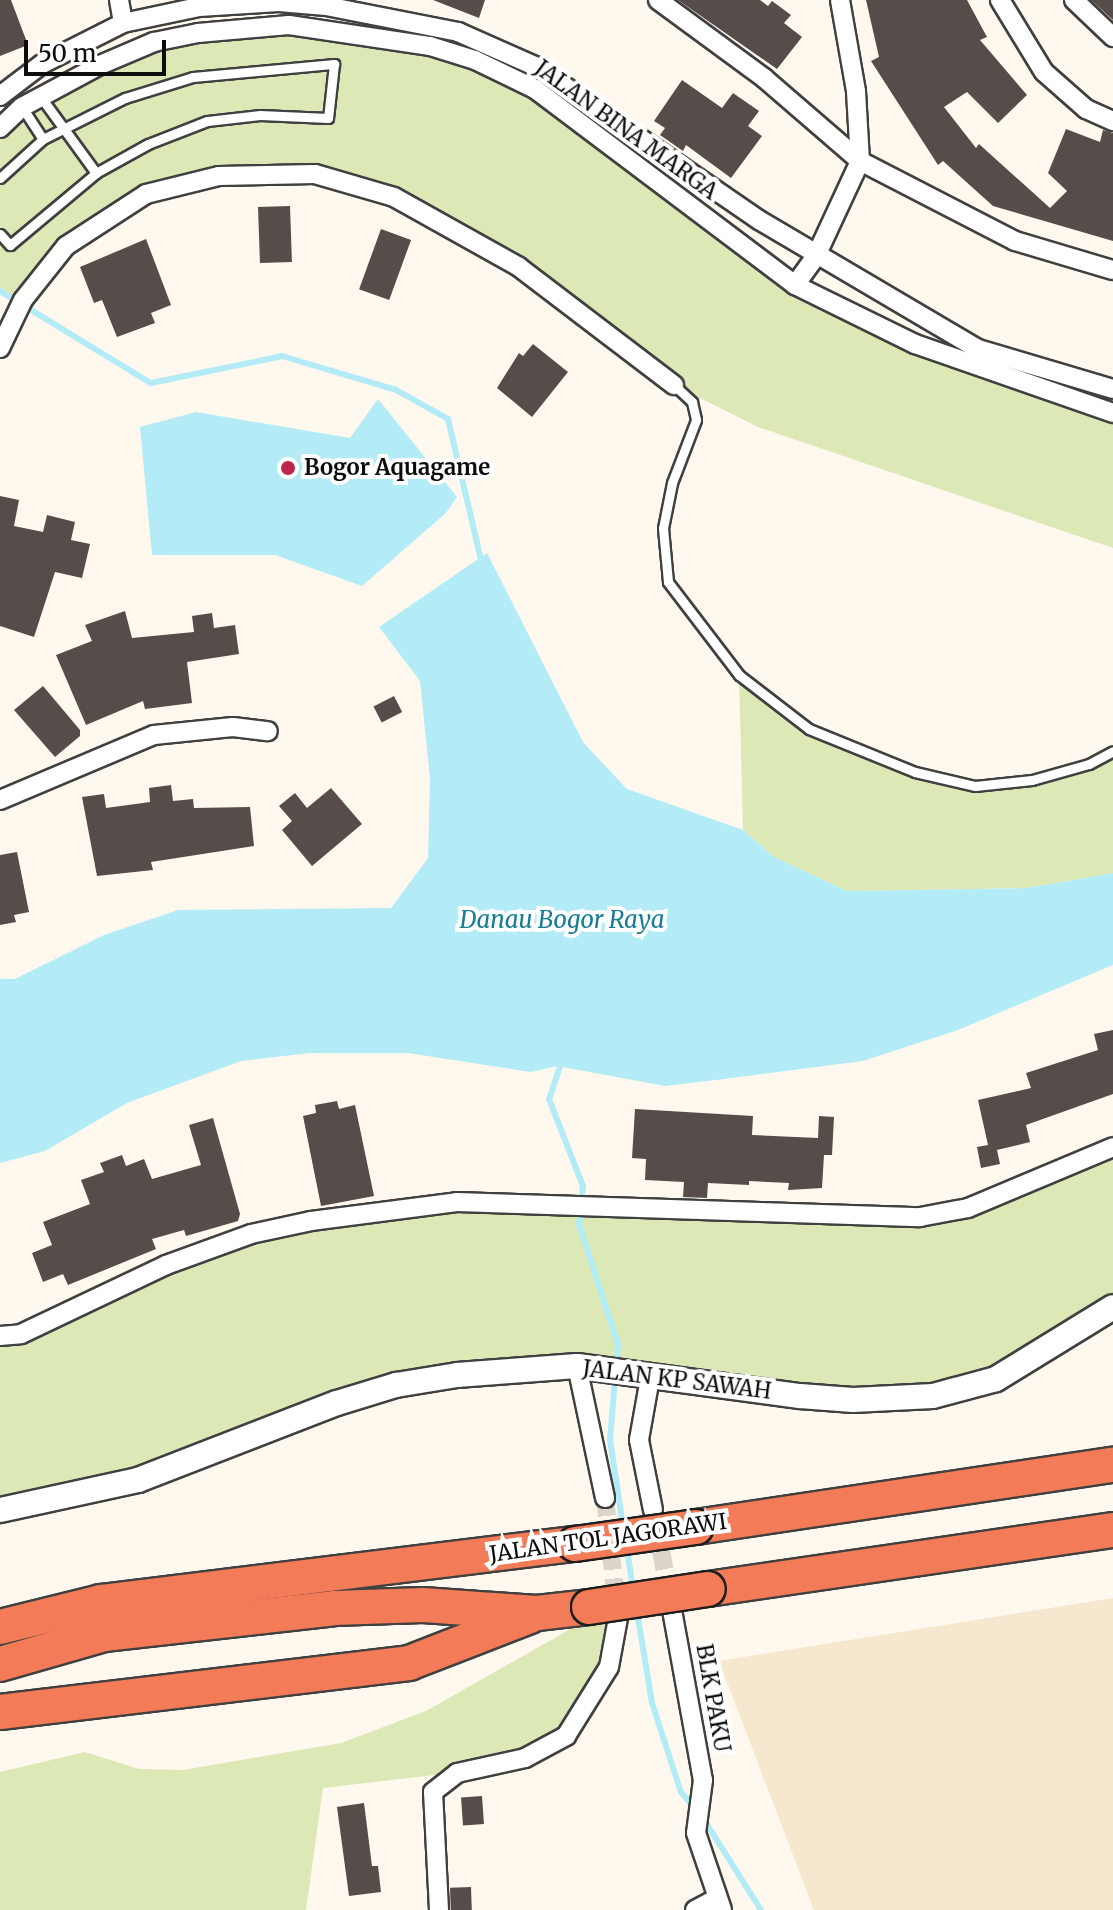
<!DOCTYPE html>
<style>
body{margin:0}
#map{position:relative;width:1113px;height:1910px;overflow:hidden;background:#fff8ee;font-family:Merriweather,serif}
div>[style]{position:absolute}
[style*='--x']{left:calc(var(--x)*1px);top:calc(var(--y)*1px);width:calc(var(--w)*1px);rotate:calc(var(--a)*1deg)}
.farmland>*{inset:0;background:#f5e8ce}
.green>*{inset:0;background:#dce9b7}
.water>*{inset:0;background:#b3ecf6}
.stream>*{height:6px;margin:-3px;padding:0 3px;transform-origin:3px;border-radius:3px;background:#b3ecf6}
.building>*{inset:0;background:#564c4a;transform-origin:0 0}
.minor-tunnel>*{height:18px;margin-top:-9px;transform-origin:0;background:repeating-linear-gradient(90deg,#dbd5cc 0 18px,transparent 0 27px)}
.roads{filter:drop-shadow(2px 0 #404040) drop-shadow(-2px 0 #404040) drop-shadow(0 2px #404040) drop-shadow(0 -2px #404040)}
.service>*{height:9px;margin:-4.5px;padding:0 4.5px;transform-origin:4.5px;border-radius:4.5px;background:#fff}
.minor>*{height:18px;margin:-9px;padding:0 9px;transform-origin:9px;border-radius:9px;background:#fff}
.tertiary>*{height:24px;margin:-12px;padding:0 12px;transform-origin:12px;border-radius:12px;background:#fff}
.motorway>*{height:34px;margin:-17px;padding:0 17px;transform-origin:17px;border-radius:17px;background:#f47b57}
.bridges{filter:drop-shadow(2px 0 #1e1e1e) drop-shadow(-2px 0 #1e1e1e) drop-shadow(0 2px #1e1e1e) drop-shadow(0 -2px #1e1e1e)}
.motorway-bridge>*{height:34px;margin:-17px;padding:0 17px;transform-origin:17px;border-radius:17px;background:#f47b57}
.dots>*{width:22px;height:22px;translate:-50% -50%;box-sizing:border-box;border:4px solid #fff;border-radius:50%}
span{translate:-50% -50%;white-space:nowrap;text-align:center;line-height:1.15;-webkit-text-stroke:8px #fff;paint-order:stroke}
.street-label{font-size:22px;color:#0d0d0d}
.poi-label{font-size:22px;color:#0d0d0d;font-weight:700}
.left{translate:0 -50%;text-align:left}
.water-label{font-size:24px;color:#177c98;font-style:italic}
.scale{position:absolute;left:24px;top:40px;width:142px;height:36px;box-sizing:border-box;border:4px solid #0d0d0d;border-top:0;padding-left:10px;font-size:24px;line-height:28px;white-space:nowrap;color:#0d0d0d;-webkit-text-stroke:6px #fff;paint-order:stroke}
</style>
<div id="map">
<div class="farmland">
<div style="clip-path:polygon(1113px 1598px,1113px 1910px,814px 1910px,719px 1661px)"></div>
</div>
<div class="green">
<div style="clip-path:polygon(251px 26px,433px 47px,535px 89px,727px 237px,904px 339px,1113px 413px,1113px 548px,758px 427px,674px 385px,519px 267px,394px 197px,315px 174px,219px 176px,109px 215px,21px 304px,0 292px,0 128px,154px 42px)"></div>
<div style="clip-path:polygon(739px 675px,809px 729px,857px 751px,975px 786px,1032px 780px,1089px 764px,1113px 749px,1113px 873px,1027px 888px,847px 891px,774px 857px,743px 830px)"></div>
<div style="clip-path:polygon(1113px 1147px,1113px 1307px,1027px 1364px,933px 1396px,586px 1367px,394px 1385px,138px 1480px,0 1510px,0 1336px,251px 1234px,392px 1209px,920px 1217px)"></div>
<div style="clip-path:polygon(616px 1603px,609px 1667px,550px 1749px,460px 1772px,323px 1788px,306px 1910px,0 1910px,0 1772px,85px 1752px,139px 1769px,183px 1770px,341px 1743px,426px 1711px)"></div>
</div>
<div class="water">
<div style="clip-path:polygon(378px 399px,457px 497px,446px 513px,362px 586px,275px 555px,152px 555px,140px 427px,196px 412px,350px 438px)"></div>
<div style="clip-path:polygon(487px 553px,583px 742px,627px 789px,743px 830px,774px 857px,847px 891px,1027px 888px,1113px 873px,1113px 965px,958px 1030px,863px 1061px,716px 1080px,665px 1086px,557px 1066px,531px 1072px,408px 1053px,310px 1053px,241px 1061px,127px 1103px,45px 1151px,0 1163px,0 979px,15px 979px,104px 935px,178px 910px,391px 908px,428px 858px,430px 779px,420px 681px,379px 627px)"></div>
</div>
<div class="stream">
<div style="--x:0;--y:291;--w:177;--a:31.4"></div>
<div style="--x:151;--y:383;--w:134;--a:-11.6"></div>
<div style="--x:282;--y:356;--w:119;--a:16.6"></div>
<div style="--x:396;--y:390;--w:60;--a:29.1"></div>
<div style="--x:448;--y:419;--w:149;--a:76.8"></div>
<div style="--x:561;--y:1063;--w:38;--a:108"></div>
<div style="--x:549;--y:1099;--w:93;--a:68.7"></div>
<div style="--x:583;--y:1186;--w:38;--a:96"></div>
<div style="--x:579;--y:1224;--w:127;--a:72.1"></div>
<div style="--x:618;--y:1345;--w:23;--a:95"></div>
<div style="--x:615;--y:1379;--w:61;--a:94.7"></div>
<div style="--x:610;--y:1440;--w:87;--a:81.4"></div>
<div style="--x:627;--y:1549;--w:40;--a:81.5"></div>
<div style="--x:637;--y:1612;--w:92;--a:80.6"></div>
<div style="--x:652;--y:1703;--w:94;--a:72"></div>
<div style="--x:681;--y:1792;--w:23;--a:50"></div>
<div style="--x:703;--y:1818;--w:109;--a:57.8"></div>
</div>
<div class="building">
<div style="clip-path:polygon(0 0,11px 0,28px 45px,0 56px)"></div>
<div style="clip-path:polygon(433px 0,485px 0,479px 18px)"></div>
<div style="clip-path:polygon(678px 0,760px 0,768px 6px,772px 1px,791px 15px,784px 23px,802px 37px,777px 69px)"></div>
<div style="clip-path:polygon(866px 0,967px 0,987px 37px,980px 40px,1027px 95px,998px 123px,967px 92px,944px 107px,976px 148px,979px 144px,1050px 208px,1067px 191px,1048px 173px,1066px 129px,1100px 142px,1103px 130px,1113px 133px,1113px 241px,993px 206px,943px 161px,938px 165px,871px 61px,879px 57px)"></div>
<div style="clip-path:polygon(1091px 0,1113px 0,1113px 20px)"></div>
<div style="clip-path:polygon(682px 80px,722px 108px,733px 93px,759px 111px,748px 126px,762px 136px,731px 178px,686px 145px,683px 151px,660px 135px,665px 128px,654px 121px)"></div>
<div style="left:290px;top:206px;width:56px;height:32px;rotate:88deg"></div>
<div style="left:381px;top:229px;width:32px;height:64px;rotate:20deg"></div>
<div style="clip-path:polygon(146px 239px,171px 305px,151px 313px,155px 323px,117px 337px,102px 300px,94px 303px,80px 267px)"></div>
<div style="clip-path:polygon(533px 344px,568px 372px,532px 417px,497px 388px,519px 353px,523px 356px)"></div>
<div style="clip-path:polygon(0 496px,19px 500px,14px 526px,43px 532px,47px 515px,75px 522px,71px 540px,90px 544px,82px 578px,55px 572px,34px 637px,0 626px)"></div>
<div style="clip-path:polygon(125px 611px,132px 638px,194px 632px,192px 616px,212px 613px,214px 628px,235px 625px,239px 654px,187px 662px,192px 703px,145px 709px,143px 701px,86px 725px,56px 655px,92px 641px,85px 625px)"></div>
<div style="clip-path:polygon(43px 686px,80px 730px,80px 736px,55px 757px,14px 710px)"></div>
<div style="left:394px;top:696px;width:18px;height:23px;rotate:63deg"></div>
<div style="clip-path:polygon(171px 785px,173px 801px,193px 799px,194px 808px,250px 807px,254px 846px,151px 862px,153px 870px,97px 876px,82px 797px,104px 794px,106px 808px,150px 802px,149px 788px)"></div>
<div style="clip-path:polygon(331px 788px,362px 824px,312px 866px,282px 830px,292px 821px,279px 806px,295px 793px,307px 808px)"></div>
<div style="clip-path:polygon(17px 852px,29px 912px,14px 915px,16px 922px,0 925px,0 855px)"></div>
<div style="clip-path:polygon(1113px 1030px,1113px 1094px,1026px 1125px,1030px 1142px,997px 1150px,1000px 1164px,981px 1168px,977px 1147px,988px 1145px,978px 1100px,1031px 1088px,1026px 1073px,1098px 1050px,1094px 1034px)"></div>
<div style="clip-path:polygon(337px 1101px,339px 1109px,355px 1105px,374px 1196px,321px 1206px,303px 1116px,316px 1113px,315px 1105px)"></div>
<div style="clip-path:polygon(635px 1109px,753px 1116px,752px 1135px,818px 1138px,819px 1116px,834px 1117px,832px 1155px,824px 1155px,822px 1188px,788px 1190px,789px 1183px,749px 1181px,749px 1185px,708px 1183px,707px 1198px,683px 1197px,684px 1182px,645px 1180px,646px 1159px,632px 1158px)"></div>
<div style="clip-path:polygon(213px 1118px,240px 1214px,238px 1221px,186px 1236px,184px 1230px,152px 1239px,156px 1249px,68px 1285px,63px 1274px,43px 1282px,32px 1253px,52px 1245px,43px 1222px,90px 1204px,81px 1180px,104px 1172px,100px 1163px,122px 1155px,126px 1166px,144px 1159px,152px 1179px,201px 1165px,189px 1125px)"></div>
<div style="left:482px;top:1796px;width:28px;height:21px;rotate:86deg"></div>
<div style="clip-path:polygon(364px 1803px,372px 1866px,378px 1866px,381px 1892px,349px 1896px,337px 1807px)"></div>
<div style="left:471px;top:1887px;width:23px;height:21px;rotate:88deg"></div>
</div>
<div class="minor-tunnel">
<div style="--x:605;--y:1498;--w:114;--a:83.9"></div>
<div style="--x:656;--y:1525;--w:78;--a:79"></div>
</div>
<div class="roads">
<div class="service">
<div style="--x:22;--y:107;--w:38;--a:57"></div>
<div style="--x:0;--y:178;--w:58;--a:-42.2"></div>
<div style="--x:43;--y:139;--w:92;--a:-26.6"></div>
<div style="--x:125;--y:98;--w:71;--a:-17.2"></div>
<div style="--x:193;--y:77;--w:142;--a:-5.3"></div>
<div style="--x:334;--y:64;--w:54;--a:96.3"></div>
<div style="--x:328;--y:118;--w:68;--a:-177.5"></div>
<div style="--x:260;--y:115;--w:53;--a:173.5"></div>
<div style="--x:207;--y:121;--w:63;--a:158.7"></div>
<div style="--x:148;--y:144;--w:60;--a:150.9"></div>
<div style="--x:0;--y:234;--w:15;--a:48"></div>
<div style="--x:10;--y:245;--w:112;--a:-39.9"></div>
<div style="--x:96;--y:173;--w:95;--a:-126"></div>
<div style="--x:674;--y:385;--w:25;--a:43"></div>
<div style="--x:692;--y:402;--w:18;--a:77"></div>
<div style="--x:696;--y:420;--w:67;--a:110.9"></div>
<div style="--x:672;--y:483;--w:46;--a:101.3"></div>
<div style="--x:663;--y:528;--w:54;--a:84.7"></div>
<div style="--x:668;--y:582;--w:117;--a:52.6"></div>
<div style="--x:739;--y:675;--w:88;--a:37.6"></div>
<div style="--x:809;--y:729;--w:114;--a:22.1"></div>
<div style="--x:915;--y:772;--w:62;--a:13.1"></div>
<div style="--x:975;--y:786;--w:57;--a:-6"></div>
<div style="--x:1032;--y:780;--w:59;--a:-15.7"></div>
<div style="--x:1089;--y:764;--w:27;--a:-28"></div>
</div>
<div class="minor">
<div style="--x:119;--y:0;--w:23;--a:80"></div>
<div style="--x:658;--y:0;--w:132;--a:36.3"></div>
<div style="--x:764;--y:78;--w:127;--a:40.8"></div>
<div style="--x:860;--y:161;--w:174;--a:27.3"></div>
<div style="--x:1015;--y:241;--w:102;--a:16.5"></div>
<div style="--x:1000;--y:0;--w:84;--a:58.6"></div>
<div style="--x:1044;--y:72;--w:56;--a:41.4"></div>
<div style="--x:1086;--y:109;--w:30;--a:24"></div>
<div style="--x:1074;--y:0;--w:54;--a:43.5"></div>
<div style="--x:0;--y:96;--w:53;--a:-37.3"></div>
<div style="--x:42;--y:64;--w:91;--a:-26.8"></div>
<div style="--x:123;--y:23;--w:78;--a:-11.9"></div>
<div style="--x:199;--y:7;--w:80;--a:-3.6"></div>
<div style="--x:279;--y:2;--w:47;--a:4.9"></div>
<div style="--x:326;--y:6;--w:135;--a:11.1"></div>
<div style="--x:458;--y:32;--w:84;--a:23.8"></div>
<div style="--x:535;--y:66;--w:272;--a:34.5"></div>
<div style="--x:759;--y:220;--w:254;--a:30.5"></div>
<div style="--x:978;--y:349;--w:141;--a:16.5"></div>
<div style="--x:0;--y:128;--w:30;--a:-44"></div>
<div style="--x:22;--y:107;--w:89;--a:-28.3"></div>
<div style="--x:100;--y:65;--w:59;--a:-23.1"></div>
<div style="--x:154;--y:42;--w:45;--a:-11.6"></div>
<div style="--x:198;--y:33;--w:91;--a:-5"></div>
<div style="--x:289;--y:25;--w:143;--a:8.5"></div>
<div style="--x:430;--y:46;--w:47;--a:17.3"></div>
<div style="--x:475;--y:60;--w:67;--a:25.8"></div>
<div style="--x:535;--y:89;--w:326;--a:37"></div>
<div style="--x:795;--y:285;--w:134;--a:26.2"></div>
<div style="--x:915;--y:344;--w:210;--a:19.2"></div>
<div style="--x:795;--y:285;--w:36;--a:-54"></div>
<div style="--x:816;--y:256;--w:105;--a:-65.1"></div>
<div style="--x:860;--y:161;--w:70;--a:-93.3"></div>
<div style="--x:856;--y:91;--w:92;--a:-100"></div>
<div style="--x:0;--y:348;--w:53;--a:-64.4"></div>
<div style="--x:23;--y:300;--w:69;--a:-51.5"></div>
<div style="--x:66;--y:246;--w:95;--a:-33"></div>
<div style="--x:146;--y:194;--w:75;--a:-13.9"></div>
<div style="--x:219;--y:176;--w:96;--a:-1.2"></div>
<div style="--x:315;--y:174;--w:82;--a:16.2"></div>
<div style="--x:394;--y:197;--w:143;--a:29.2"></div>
<div style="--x:519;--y:267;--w:195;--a:37.3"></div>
<div style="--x:0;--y:800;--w:167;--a:-22.9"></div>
<div style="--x:154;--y:735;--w:79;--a:-5.8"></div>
<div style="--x:233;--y:727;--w:35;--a:7"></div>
<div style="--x:0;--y:1336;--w:21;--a:-5"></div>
<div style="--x:21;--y:1334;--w:161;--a:-25.4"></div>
<div style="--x:166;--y:1265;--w:90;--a:-20"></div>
<div style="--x:251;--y:1234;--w:61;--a:-12.2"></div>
<div style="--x:311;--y:1221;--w:147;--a:-7.4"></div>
<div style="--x:457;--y:1202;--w:463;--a:1.9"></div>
<div style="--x:920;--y:1217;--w:49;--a:-10.6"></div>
<div style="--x:968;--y:1208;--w:157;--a:-22.8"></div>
<div style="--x:577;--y:1366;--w:135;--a:78"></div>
<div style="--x:650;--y:1378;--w:63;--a:100.1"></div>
<div style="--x:639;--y:1440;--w:71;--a:78.7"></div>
<div style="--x:672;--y:1610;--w:173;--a:79.7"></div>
<div style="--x:703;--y:1780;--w:53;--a:97.5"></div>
<div style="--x:696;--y:1833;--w:81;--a:71.3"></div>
<div style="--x:439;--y:1910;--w:118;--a:-92.9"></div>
<div style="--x:433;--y:1792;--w:31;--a:-38"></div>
<div style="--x:457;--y:1773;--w:70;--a:-12.4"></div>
<div style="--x:525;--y:1758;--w:47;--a:-28.2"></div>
<div style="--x:566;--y:1736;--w:81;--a:-58.1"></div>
<div style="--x:609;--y:1667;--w:50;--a:-79.6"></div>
<div style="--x:695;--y:1910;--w:24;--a:-28"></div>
</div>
<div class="tertiary">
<div style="--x:0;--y:1510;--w:141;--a:-12.3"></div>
<div style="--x:138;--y:1480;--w:213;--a:-21.2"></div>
<div style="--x:337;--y:1403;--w:62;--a:-17"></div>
<div style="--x:396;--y:1385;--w:62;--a:-9.3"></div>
<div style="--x:457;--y:1375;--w:120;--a:-4.3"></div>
<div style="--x:577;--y:1366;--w:225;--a:7.7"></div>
<div style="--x:800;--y:1396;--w:53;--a:4.3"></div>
<div style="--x:853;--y:1400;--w:80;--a:-2.9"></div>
<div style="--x:933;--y:1396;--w:65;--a:-15.1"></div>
<div style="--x:996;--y:1379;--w:137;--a:-31.6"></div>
</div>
<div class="motorway">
<div style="--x:696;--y:1527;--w:422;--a:-8.5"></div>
<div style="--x:708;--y:1589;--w:409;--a:-8.3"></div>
<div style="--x:0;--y:1627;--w:104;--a:-13.9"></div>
<div style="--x:101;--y:1602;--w:478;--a:-7"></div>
<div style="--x:0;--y:1664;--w:108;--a:-16.1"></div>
<div style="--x:104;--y:1634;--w:231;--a:-6.4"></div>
<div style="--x:334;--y:1608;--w:89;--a:-1.9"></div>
<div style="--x:423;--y:1605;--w:114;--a:4"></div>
<div style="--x:537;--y:1613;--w:52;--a:-6.6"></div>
<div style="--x:0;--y:1712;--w:412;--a:-6.8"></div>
<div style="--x:409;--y:1663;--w:130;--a:-21.2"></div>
</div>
</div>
<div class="bridges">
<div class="motorway-bridge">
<div style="--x:575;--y:1544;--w:122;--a:-8"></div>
<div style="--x:589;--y:1607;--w:120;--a:-8.6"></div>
</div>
</div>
<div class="dots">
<div style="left:288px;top:468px;background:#bd254f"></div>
</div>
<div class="street-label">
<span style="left:626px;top:130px;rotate:36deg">JALAN BINA MARGA</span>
<span style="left:677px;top:1380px;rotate:7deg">JALAN KP SAWAH</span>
<span style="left:608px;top:1538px;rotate:-8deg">JALAN TOL JAGORAWI</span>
<span style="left:713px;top:1698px;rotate:80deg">BLK PAKU</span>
</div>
<div class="poi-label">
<span class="left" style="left:304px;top:468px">Bogor Aquagame</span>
</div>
<div class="water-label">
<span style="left:562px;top:920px">Danau Bogor Raya</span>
</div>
<div class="scale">50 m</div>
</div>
